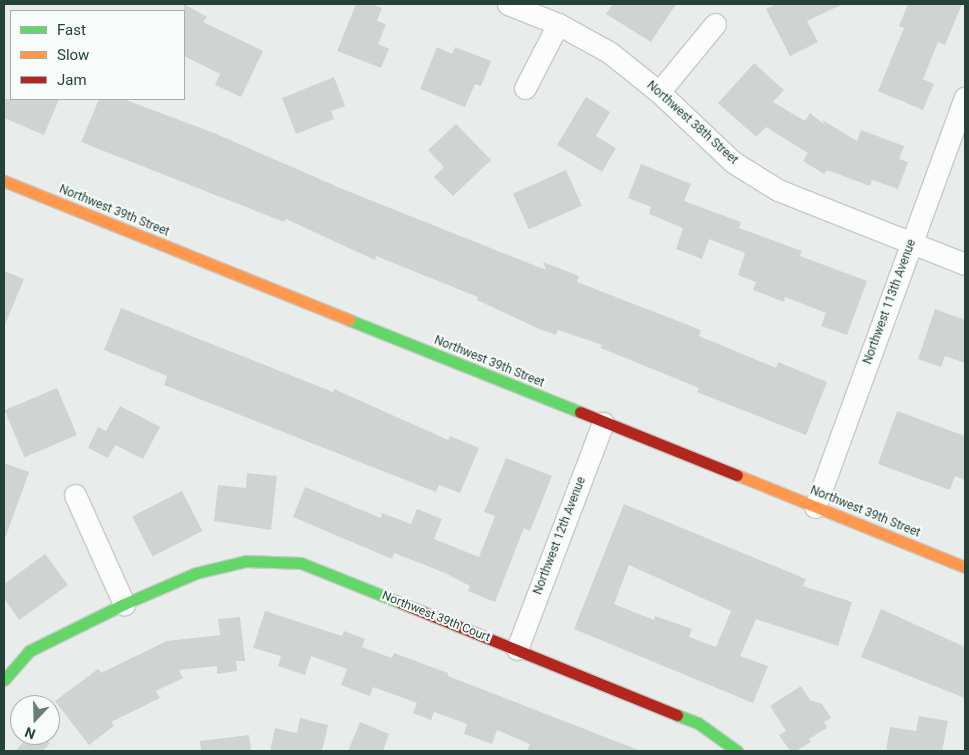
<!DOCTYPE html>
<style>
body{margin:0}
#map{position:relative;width:969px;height:755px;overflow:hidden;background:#e8edeb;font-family:Roboto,sans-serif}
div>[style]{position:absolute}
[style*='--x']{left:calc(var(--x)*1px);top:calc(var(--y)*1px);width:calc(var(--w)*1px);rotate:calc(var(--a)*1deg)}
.building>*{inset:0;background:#cfd4d2;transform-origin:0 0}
.roads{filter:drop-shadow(1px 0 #c5cac8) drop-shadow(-1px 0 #c5cac8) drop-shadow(0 1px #c5cac8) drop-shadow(0 -1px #c5cac8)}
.street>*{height:21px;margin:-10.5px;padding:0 10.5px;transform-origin:10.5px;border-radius:10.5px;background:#fcfcfc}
.fast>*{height:11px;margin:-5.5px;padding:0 5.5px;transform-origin:5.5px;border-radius:5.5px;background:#63d668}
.slow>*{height:11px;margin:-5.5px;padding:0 5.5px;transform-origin:5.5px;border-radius:5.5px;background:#ff974d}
.jam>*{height:11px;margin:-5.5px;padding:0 5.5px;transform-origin:5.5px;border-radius:5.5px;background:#b3261e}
span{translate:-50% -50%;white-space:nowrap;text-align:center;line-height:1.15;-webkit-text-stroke:4px #f7fbf9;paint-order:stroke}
.street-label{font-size:12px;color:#24423a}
.frame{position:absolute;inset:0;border:5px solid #24423a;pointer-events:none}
.legend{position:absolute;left:10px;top:10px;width:175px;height:90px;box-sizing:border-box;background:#f7fbf9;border:1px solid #a3b1ad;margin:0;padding:6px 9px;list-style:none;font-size:15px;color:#24423a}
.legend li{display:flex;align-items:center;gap:10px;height:25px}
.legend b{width:25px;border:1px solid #a3b1ad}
.north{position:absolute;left:10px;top:695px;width:50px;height:50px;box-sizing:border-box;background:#f7fbf9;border:1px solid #a3b1ad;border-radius:50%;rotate:201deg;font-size:14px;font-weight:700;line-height:20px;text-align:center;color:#24423a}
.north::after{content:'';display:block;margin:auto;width:18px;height:22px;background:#697e78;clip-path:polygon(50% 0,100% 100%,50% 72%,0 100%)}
</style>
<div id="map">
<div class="building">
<div style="clip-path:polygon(184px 4px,207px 17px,203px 22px,263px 51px,241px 97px,215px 85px,220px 74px,184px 56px)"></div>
<div style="clip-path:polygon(356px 4px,371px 4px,382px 8px,377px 21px,386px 24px,378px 44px,389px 49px,381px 68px,337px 51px)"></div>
<div style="clip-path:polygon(613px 4px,676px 4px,651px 42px,606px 14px)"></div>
<div style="clip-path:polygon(776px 4px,843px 4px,807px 21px,818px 42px,790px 56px,766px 9px)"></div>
<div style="clip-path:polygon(908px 4px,962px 4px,945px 45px,938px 42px,923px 79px,934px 84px,923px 110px,878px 91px,904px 28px,899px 26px)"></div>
<div style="clip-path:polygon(437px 47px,452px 54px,455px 47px,491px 61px,481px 86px,475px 84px,465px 107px,420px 89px)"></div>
<div style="clip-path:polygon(754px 63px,784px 90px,773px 102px,805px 121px,810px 113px,825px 125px,822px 120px,857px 141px,861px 130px,904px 146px,899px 159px,908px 162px,898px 189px,872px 180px,870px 186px,827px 170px,824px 174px,803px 161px,808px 153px,766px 127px,756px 137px,718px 103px)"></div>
<div style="clip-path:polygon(334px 77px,345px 106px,331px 111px,334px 119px,296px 134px,282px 98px)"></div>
<div style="clip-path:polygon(586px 97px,610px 112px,596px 136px,616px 148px,602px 172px,557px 145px)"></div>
<div style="clip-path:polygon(4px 99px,59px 99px,44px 135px,4px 118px)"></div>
<div style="clip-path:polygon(99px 99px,123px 99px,214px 133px,345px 190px,546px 270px,543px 262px,579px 276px,577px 282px,701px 330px,699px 336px,776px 368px,778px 362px,827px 382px,806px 435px,697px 392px,699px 388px,601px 348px,602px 345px,558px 330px,556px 335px,539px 329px,477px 300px,478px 297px,376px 256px,375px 260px,286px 219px,284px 222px,81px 142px)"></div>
<div style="clip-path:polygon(456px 124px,491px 160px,453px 196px,434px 177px,444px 167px,428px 150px)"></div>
<div style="clip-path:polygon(641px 164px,691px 184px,684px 201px,741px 222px,739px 228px,802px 251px,800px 256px,867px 281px,847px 335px,821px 326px,826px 313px,785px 297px,784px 302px,753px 290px,756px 282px,738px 275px,745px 253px,709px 239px,702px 259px,676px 249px,683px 228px,649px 214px,651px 207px,628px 198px)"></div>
<div style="left:566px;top:170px;width:39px;height:58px;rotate:66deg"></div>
<div style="clip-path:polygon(4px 271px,24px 279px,4px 327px)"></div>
<div style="clip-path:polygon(121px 308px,333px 392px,334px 389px,448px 440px,450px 436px,479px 448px,460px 493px,439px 485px,436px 492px,164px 385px,167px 376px,104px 350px)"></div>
<div style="clip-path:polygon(935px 309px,965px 320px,965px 363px,945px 356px,941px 367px,918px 359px)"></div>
<div style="left:57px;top:388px;width:51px;height:57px;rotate:67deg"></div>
<div style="clip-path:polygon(120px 406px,160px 427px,143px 459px,115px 445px,108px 458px,88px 448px,98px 427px,106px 431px)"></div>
<div style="clip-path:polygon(897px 411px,965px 436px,965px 480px,955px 476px,950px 490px,878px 464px)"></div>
<div style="clip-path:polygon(506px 458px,552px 476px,530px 531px,524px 528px,495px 602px,468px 591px,470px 586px,445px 573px,394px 553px,392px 559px,293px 517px,305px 487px,381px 518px,382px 513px,411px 524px,417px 509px,442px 519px,434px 539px,479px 557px,495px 516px,484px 512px)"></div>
<div style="clip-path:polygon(4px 463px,29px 472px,6px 536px,4px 536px)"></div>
<div style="clip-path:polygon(247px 473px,277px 476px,271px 530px,214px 521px,218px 485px,246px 488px)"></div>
<div style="left:182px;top:491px;width:45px;height:56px;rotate:63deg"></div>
<div style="clip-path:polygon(evenodd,624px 504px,806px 579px,803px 586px,852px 602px,838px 646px,756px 619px,740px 656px,768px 666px,753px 703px,574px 629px,624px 504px,629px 565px,731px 611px,716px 647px,689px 637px,692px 629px,655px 616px,654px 620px,614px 604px,629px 565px)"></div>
<div style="clip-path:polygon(45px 554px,68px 585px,19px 620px,4px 598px,4px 584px)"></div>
<div style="clip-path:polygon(881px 609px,965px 647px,965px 698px,861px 657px)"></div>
<div style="clip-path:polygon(265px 611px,342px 636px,344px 631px,365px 639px,362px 647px,392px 658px,394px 653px,448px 673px,448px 676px,641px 751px,527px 751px,530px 744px,497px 730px,492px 744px,464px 734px,467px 724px,434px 712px,431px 720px,413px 713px,417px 703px,373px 687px,370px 696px,341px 685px,347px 669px,311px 656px,305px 675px,278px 666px,281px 656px,253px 648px)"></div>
<div style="clip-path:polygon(240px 617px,245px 661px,236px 661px,237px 671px,217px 674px,217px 666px,179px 670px,183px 678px,156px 691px,160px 698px,111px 722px,114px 726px,89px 745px,55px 701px,98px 669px,101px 673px,167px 641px,220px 635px,218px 619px)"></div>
<div style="clip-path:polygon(801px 686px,810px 700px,822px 704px,831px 718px,824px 722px,827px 728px,809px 739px,811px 742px,796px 751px,790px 751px,779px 735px,786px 731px,770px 706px)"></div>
<div style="clip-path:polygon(919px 716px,948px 721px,942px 751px,886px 751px,890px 727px,916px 731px)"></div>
<div style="clip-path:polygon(300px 718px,328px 725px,322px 751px,270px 751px,275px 728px,297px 733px)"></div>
<div style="clip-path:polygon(360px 722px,389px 734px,383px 751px,348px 751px)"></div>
<div style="clip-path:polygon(30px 735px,41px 735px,50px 743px,43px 751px,15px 751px)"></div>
<div style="clip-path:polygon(249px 735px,251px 751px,201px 751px,200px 741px)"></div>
</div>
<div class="roads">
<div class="street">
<div style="--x:508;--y:4;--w:54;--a:21.8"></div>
<div style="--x:558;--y:24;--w:58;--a:28.8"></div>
<div style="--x:609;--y:52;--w:64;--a:38.7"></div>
<div style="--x:659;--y:92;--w:102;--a:43.4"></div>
<div style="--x:733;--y:162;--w:53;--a:31.9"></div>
<div style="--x:778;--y:190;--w:201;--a:21.6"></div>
<div style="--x:525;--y:88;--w:72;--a:-62.7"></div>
<div style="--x:659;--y:92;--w:88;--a:-50.5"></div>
<div style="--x:75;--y:495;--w:120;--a:65.8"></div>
<div style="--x:815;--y:507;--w:436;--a:-69.9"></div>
<div style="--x:517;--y:649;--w:242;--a:-69.2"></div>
</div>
<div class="fast">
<div style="--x:349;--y:320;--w:249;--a:21.7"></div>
<div style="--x:4;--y:680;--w:38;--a:-49"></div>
<div style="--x:29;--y:651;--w:106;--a:-26.3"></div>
<div style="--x:124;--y:604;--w:78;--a:-23.3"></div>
<div style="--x:196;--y:573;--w:51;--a:-13.5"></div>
<div style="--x:246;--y:561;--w:55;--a:2.1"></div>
<div style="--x:301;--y:563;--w:108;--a:21.8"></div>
<div style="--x:677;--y:715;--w:22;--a:21"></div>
<div style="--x:698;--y:723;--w:48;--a:35.7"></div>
</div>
<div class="slow">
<div style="--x:4;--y:181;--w:372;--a:21.9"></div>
<div style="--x:737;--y:475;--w:246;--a:22"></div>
</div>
<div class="jam">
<div style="--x:580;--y:412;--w:169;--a:21.9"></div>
<div style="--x:401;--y:603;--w:298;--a:22.1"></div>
</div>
</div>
<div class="street-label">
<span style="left:692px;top:123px;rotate:42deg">Northwest 38th Street</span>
<span style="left:114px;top:211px;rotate:22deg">Northwest 39th Street</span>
<span style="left:890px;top:302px;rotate:-70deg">Northwest 113th Avenue</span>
<span style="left:489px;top:362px;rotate:22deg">Northwest 39th Street</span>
<span style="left:865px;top:512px;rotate:22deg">Northwest 39th Street</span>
<span style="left:560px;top:536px;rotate:-69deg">Northwest 12th Avenue</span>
<span style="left:436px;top:617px;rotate:22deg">Northwest 39th Court</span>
</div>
<div class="frame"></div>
<ul class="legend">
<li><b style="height:6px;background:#63d668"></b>Fast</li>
<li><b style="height:6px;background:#ff974d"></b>Slow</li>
<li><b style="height:6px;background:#b3261e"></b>Jam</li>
</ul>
<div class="north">N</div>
</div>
